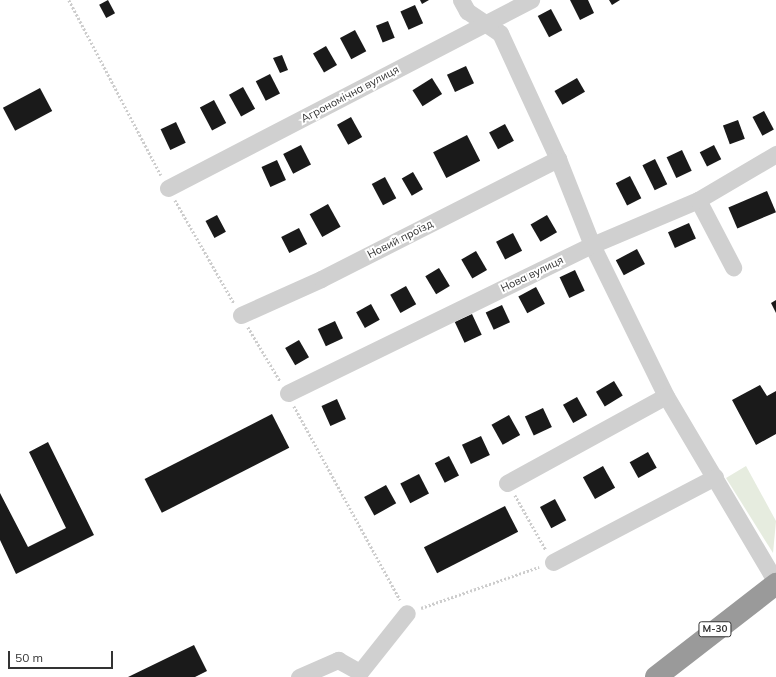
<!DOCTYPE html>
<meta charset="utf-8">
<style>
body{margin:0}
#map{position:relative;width:776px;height:677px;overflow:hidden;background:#fff;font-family:Mulish,sans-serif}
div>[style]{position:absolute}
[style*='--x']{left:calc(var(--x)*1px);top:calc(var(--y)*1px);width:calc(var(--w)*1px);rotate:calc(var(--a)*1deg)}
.green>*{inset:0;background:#e6ecdf}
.building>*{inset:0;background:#1a1a1a;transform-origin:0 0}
.path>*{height:2.5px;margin-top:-1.25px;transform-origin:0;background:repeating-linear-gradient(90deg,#cdcdcd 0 2px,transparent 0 4px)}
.minor>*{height:17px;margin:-8.5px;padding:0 8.5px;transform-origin:8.5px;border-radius:8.5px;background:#d0d0d0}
.highway>*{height:22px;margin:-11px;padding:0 11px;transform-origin:11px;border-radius:11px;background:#9a9a9a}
span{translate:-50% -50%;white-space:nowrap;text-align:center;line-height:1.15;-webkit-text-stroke:4px #fff;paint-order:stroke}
.shield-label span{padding:1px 3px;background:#fff;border:1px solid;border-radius:3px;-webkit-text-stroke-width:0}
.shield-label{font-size:10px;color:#333;font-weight:700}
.street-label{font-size:11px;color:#333}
.scale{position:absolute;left:8px;top:651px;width:105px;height:18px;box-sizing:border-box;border:2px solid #333;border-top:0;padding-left:5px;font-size:12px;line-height:14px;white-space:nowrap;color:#333;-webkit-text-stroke:3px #fff;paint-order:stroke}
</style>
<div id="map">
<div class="green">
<div style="clip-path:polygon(746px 466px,776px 521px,773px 553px,726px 478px)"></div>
</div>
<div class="building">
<div style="left:108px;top:0;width:15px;height:10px;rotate:62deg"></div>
<div style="clip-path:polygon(420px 0,429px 0,422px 4px)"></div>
<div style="clip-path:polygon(570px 0,588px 0,594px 13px,580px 20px)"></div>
<div style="clip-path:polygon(609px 0,620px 0,612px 5px)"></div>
<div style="left:415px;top:5px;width:20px;height:16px;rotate:66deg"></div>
<div style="left:551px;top:9px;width:24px;height:15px;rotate:62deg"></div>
<div style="left:388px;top:21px;width:18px;height:13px;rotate:68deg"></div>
<div style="left:355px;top:30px;width:24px;height:17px;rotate:62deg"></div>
<div style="left:326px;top:46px;width:22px;height:15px;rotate:60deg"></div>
<div style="clip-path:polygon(282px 55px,288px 70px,280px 73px,273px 58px)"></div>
<div style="left:466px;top:66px;width:19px;height:21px;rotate:65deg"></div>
<div style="left:270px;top:74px;width:22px;height:16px;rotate:63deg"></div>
<div style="left:432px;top:78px;width:19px;height:23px;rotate:58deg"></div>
<div style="left:577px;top:78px;width:16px;height:26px;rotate:60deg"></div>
<div style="left:243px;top:87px;width:25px;height:16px;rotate:61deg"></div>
<div style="left:40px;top:88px;width:26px;height:42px;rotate:62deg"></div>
<div style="left:214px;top:100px;width:26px;height:16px;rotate:62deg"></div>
<div style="left:764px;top:111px;width:21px;height:13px;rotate:62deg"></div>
<div style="left:351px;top:117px;width:23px;height:16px;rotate:61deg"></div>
<div style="left:738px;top:120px;width:20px;height:16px;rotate:70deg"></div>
<div style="left:176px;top:122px;width:23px;height:17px;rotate:65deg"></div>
<div style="left:505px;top:124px;width:19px;height:18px;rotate:62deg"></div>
<div style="left:467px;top:135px;width:29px;height:38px;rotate:63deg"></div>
<div style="left:301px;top:145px;width:22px;height:20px;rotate:63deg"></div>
<div style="left:714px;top:145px;width:16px;height:16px;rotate:63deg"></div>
<div style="left:682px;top:150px;width:23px;height:17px;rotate:65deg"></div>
<div style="left:655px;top:159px;width:28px;height:14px;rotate:64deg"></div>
<div style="left:277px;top:160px;width:22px;height:17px;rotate:66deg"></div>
<div style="left:413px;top:172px;width:20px;height:13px;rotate:60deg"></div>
<div style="left:630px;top:176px;width:25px;height:16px;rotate:63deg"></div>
<div style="left:385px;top:177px;width:24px;height:15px;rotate:62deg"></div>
<div style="left:767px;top:191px;width:23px;height:42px;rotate:67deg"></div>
<div style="left:328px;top:204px;width:26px;height:21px;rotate:61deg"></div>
<div style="left:217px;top:215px;width:19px;height:13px;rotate:62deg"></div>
<div style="left:547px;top:215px;width:20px;height:19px;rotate:60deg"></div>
<div style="left:689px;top:223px;width:17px;height:23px;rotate:66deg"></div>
<div style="left:299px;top:228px;width:18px;height:20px;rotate:63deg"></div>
<div style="left:513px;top:233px;width:20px;height:19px;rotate:63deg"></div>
<div style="left:637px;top:249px;width:17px;height:24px;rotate:62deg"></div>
<div style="left:476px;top:251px;width:22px;height:17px;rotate:60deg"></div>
<div style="left:439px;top:268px;width:21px;height:16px;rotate:59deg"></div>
<div style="left:575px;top:270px;width:23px;height:17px;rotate:65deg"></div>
<div style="left:406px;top:286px;width:21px;height:18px;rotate:61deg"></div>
<div style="left:536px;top:287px;width:19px;height:20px;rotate:62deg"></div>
<div style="clip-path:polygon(776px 300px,776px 313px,771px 303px)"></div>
<div style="left:371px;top:304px;width:18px;height:17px;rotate:61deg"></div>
<div style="left:502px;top:305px;width:19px;height:18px;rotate:65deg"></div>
<div style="left:472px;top:314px;width:23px;height:19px;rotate:65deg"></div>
<div style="left:335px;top:321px;width:19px;height:19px;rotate:65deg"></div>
<div style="left:299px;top:340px;width:20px;height:16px;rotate:60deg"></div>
<div style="left:614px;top:381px;width:17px;height:21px;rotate:59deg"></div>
<div style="clip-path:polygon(760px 385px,767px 396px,776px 391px,776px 434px,756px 445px,732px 400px)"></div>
<div style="left:577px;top:397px;width:21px;height:16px;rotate:61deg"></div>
<div style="left:337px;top:399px;width:22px;height:17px;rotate:66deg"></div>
<div style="left:543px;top:408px;width:21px;height:20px;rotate:65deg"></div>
<div style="left:272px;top:414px;width:38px;height:143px;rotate:63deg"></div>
<div style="left:509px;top:415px;width:23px;height:20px;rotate:61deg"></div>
<div style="left:481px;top:436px;width:21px;height:21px;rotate:65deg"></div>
<div style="clip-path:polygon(48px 442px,94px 535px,16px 574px,0 540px,0 493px,28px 547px,66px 528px,29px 452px)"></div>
<div style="left:648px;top:452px;width:18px;height:21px;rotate:61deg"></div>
<div style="left:449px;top:456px;width:22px;height:16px;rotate:63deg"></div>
<div style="left:603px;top:466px;width:25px;height:23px;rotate:61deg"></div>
<div style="left:419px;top:474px;width:22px;height:21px;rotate:63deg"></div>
<div style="left:386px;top:485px;width:21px;height:25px;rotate:61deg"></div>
<div style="left:555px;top:499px;width:24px;height:17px;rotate:62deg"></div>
<div style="left:505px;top:506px;width:29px;height:91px;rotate:63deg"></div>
<div style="clip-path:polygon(194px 645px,207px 671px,195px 677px,128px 677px)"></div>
</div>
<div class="path">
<div style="--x:69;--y:0;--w:198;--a:62.3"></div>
<div style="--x:175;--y:200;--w:119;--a:60.2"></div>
<div style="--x:248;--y:327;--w:63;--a:59.3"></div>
<div style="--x:294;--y:406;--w:221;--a:61.3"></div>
<div style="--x:515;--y:495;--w:63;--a:60.6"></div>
<div style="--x:421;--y:608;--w:125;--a:-19.2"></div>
</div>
<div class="minor">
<div style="--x:461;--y:0;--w:13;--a:61"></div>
<div style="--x:467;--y:11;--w:40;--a:34"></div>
<div style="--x:500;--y:33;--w:139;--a:65.3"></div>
<div style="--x:558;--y:159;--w:92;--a:68.4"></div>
<div style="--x:592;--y:245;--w:168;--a:63.9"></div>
<div style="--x:666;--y:396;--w:216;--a:59.4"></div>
<div style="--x:168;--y:188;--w:409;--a:-27.4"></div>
<div style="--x:698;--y:200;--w:76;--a:62.4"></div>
<div style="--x:241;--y:315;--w:88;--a:-24.2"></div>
<div style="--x:321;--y:279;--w:266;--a:-26.9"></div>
<div style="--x:288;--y:393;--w:338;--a:-26"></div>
<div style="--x:592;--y:245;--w:115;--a:-23"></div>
<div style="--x:698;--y:200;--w:91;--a:-30.5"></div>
<div style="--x:507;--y:483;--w:181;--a:-28.7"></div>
<div style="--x:553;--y:562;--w:183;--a:-27.7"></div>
<div style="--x:299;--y:677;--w:43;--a:-23.6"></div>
<div style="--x:338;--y:660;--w:25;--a:29"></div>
<div style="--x:360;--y:672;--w:75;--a:-51.5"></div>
</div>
<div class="highway">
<div style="--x:656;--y:677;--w:152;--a:-37.8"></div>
</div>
<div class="shield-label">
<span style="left:715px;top:629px">М-30</span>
</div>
<div class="street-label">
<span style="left:350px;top:94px;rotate:-28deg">Агрономічна вулиця</span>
<span style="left:400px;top:239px;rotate:-27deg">Новий проїзд</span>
<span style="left:532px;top:274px;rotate:-26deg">Нова вулиця</span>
</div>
<div class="scale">50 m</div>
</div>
